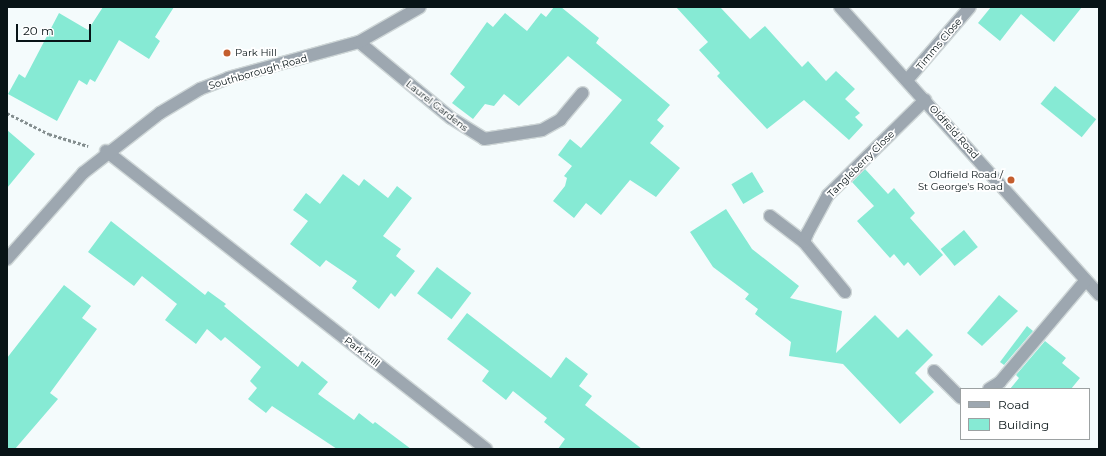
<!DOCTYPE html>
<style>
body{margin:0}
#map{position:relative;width:1106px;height:456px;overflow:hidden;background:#f4fbfc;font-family:Montserrat,sans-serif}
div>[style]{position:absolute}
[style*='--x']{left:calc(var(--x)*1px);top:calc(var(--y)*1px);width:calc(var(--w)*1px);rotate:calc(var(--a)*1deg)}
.building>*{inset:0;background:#86ead4;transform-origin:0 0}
.path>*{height:2.5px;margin-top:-1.25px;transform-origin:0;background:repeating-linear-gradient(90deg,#848e8f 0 3px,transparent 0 5px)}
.roads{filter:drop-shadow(1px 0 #ced6d7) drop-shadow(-1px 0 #ced6d7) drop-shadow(0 1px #ced6d7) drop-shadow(0 -1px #ced6d7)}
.minor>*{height:12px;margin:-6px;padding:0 6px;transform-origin:6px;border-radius:6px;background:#9da7b0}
.dots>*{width:11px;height:11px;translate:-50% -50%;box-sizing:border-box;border:2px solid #fff;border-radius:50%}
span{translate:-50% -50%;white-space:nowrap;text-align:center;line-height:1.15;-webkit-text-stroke:3.5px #fff;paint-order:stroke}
.street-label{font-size:10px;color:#081417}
.poi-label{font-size:10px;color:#081417}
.left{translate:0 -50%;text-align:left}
.right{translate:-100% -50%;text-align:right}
.frame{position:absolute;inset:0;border:8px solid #081417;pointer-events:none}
.legend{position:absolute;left:960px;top:388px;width:130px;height:52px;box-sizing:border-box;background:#fff;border:1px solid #9ca1a2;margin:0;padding:5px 7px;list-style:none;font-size:12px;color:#081417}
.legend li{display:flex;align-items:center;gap:8px;height:20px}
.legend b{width:20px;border:1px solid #9ca1a2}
.scale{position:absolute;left:16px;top:24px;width:75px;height:18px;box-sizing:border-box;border:2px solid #081417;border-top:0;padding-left:5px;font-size:12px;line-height:14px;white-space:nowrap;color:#081417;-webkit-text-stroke:3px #fff;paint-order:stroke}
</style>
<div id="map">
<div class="building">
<div style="clip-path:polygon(103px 7px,174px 7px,155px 37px,160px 41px,149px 59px,119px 40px,95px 82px,90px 79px,87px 85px,79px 80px,57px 121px,8px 94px,19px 74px,25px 78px,59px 13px,88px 30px)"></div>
<div style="clip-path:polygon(554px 7px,561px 7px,599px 38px,596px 43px,670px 105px,657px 120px,664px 126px,650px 143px,680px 168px,656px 197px,630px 180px,601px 215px,586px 203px,574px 218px,553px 201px,565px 186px,567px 178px,564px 176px,572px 166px,558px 155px,570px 139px,581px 148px,622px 100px,568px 56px,519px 106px,504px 94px,494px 106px,485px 104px,473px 119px,452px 103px,465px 87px,450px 74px,487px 22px,493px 27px,505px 13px,527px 31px,541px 13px,546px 17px)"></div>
<div style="clip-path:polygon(676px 7px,720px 7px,750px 39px,765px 26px,802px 67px,808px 61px,826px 81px,836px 71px,855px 89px,845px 99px,860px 113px,855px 117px,863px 125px,849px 140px,804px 100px,767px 129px,717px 76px,720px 73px,699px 50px,708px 42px)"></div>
<div style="clip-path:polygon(991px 7px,1082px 7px,1054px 42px,1021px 14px,1000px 41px,978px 23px)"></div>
<div style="left:1055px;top:86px;width:53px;height:23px;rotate:39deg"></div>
<div style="clip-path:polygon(7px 130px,35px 154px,7px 188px)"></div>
<div style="clip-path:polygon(865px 169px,888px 194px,894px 188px,915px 213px,910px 218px,943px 255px,920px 276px,908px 262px,904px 266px,894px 254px,890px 258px,857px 221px,874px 206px,852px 182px)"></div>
<div style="left:752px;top:172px;width:23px;height:24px;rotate:59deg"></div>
<div style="clip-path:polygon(343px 174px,359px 186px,364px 179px,388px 198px,397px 186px,412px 198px,383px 236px,401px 249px,396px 256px,415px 271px,395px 297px,391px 293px,379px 309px,352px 288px,357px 281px,326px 260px,320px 267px,290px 244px,308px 221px,293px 210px,306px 193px,320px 204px)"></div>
<div style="clip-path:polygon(726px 209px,752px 249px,799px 286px,790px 298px,842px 311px,836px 353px,875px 315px,898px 338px,907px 329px,933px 355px,915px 373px,934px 392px,900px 424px,843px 364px,789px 356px,791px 342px,755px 314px,758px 309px,745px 299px,749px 294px,713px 267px,690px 232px)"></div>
<div style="clip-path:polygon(111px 221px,205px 295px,208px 291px,226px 304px,224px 306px,298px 367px,302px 361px,328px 382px,318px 394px,354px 420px,359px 413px,373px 424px,375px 422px,411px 449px,337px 449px,272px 406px,266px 413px,248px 399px,257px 388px,250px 381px,261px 367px,225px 337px,221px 341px,207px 329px,196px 344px,165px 320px,177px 304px,142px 276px,134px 286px,88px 252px)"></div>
<div style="left:964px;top:230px;width:22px;height:30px;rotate:51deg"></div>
<div style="left:437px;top:267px;width:43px;height:33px;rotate:37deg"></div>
<div style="clip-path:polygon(64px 285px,91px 306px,82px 318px,97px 329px,50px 393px,58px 399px,15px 449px,7px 449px,7px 358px)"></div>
<div style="clip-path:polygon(999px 295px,1018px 311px,982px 346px,967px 333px)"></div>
<div style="clip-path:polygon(467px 313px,551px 378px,566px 357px,588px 374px,579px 386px,592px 396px,585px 405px,642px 449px,558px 449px,565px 439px,544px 422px,547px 418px,513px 391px,506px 400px,482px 381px,489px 371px,447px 339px)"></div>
<div style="clip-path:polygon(1027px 326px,1033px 331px,1004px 365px,1000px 362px)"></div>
<div style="clip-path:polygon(1045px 341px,1066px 358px,1062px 363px,1080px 378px,1071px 389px,1010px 389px,1019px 378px,1016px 375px)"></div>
</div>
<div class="path">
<div style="--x:7;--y:113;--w:47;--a:26.6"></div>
<div style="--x:49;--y:134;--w:41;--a:17.1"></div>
</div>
<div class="roads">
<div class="minor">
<div style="--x:840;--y:7;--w:387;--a:48"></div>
<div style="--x:359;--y:42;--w:119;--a:39.6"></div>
<div style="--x:451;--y:118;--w:39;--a:32"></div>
<div style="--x:484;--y:139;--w:59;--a:-8.8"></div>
<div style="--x:542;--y:130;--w:21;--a:-29"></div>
<div style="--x:560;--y:120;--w:35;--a:-50"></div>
<div style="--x:907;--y:80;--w:96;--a:-49.2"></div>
<div style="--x:106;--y:151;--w:483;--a:38.1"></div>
<div style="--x:770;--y:216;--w:43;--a:37.4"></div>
<div style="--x:7;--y:259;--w:115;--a:-48.5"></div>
<div style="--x:83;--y:173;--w:98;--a:-37.9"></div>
<div style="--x:160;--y:113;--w:47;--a:-31"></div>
<div style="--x:200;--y:89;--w:30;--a:-21"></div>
<div style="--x:228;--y:78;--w:136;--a:-15.4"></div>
<div style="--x:359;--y:42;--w:70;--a:-29.8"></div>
<div style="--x:845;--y:292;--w:65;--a:-129.4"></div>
<div style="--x:804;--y:242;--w:9;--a:-69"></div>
<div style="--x:807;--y:234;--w:44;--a:-61.7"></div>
<div style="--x:828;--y:195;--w:136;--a:-44.4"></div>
<div style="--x:934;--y:371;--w:38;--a:45"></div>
<div style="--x:989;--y:389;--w:13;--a:-32"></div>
<div style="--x:1000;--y:382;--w:133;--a:-49.9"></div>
</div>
</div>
<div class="dots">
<div style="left:227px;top:53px;background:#c45e2e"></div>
<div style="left:1011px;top:180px;background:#c45e2e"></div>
</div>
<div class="street-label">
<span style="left:939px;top:44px;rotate:-50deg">Timms Close</span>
<span style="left:258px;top:72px;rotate:-16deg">Southborough Road</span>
<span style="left:437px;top:106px;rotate:38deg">Laurel Gardens</span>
<span style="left:954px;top:132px;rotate:48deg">Oldfield Road</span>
<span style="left:861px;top:164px;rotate:-45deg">Tangleberry Close</span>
<span style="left:362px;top:352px;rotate:38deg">Park Hill</span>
</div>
<div class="poi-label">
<span class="left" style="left:235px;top:53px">Park Hill</span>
<span class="right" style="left:1003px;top:180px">Oldfield Road /<br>St George's Road</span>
</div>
<div class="frame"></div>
<ul class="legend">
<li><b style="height:5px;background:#9da7b0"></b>Road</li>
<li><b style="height:11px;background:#86ead4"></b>Building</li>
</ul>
<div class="scale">20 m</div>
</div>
